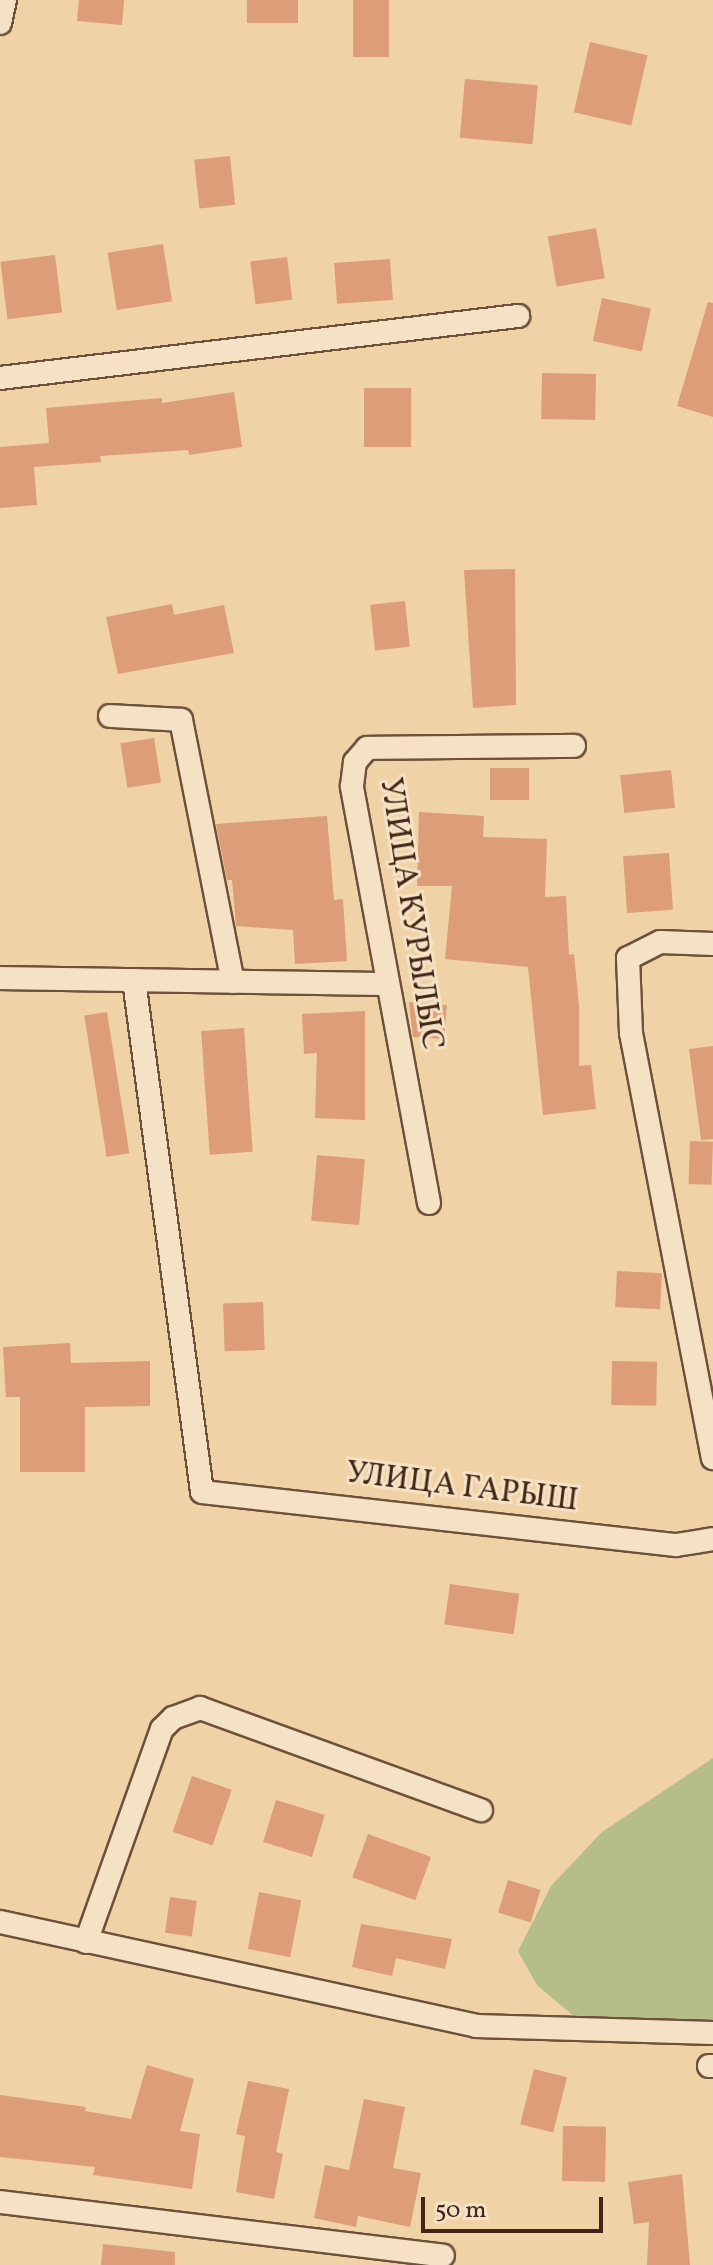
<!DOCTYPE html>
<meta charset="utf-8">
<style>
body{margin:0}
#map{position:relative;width:713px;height:2265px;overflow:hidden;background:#efd2a6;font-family:Vollkorn,serif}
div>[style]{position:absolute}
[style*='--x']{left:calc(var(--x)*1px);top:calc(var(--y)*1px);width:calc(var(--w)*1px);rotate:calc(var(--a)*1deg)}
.green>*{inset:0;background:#b5bd89}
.building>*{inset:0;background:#dc9d78;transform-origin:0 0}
.roads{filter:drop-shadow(2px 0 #6e513b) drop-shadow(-2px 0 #6e513b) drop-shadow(0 2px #6e513b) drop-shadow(0 -2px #6e513b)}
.minor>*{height:22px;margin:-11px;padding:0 11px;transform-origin:11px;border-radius:11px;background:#f5e2c5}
span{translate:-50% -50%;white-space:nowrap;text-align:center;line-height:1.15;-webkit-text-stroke:6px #f5e2c5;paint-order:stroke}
.street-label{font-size:32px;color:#432617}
.scale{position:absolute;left:421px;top:2197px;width:182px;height:36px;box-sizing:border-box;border:4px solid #432617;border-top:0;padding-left:10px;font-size:24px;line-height:28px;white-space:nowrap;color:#432617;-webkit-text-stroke:6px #f5e2c5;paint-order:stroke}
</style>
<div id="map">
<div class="green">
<div style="clip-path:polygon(713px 1758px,713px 2022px,576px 2018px,537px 1985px,518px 1951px,551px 1886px,602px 1832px)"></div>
</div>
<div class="building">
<div style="clip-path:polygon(79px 0,124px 0,122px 25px,77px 21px)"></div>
<div style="left:247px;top:0;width:51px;height:23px"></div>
<div style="left:353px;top:0;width:36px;height:57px"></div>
<div style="left:590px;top:42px;width:59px;height:72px;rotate:13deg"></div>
<div style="left:465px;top:79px;width:73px;height:59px;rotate:5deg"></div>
<div style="left:230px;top:156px;width:49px;height:36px;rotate:84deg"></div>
<div style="left:596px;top:228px;width:51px;height:49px;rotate:80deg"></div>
<div style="left:163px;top:244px;width:58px;height:56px;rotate:81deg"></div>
<div style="left:55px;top:255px;width:58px;height:55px;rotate:83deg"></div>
<div style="left:287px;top:257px;width:43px;height:37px;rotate:83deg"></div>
<div style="left:390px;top:259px;width:41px;height:56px;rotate:86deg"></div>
<div style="left:602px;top:298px;width:50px;height:44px;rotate:12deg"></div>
<div style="clip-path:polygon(708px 302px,713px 303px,713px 417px,677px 406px)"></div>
<div style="left:542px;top:373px;width:54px;height:46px;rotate:1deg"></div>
<div style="left:411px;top:388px;width:59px;height:47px;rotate:90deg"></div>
<div style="clip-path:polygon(234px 392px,242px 447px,189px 455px,188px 450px,100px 456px,101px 462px,34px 467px,37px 505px,0 508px,0 447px,49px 443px,46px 408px,162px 398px,162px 403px)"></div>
<div style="clip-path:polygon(515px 569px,516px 705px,473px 708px,464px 570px)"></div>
<div style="left:405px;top:601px;width:46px;height:35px;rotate:84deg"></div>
<div style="clip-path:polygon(172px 604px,174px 615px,224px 605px,234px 653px,118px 674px,106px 617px)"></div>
<div style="left:154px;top:738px;width:45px;height:34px;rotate:81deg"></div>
<div style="left:490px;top:768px;width:39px;height:32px"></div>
<div style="left:671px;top:770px;width:38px;height:51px;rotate:84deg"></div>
<div style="clip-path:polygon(419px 812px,484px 816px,483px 837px,547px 839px,545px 897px,566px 896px,569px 955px,574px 954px,579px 1006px,579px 1066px,591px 1065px,596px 1109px,543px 1115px,528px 967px,445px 959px,452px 886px,417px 886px)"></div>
<div style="clip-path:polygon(327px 816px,334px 900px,343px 899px,347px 961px,295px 964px,293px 930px,236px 926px,232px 880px,227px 880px,216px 824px)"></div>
<div style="left:669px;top:853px;width:57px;height:46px;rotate:86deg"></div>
<div style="clip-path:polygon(409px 1002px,447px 1005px,444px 1039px,413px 1037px)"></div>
<div style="clip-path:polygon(365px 1011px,365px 1120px,315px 1118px,317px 1053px,304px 1054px,302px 1014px)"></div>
<div style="left:107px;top:1012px;width:143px;height:23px;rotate:81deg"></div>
<div style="left:244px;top:1028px;width:124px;height:43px;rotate:86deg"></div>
<div style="clip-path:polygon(713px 1046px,713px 1139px,701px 1140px,689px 1049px)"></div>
<div style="left:690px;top:1141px;width:23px;height:43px;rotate:2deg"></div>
<div style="left:317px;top:1155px;width:48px;height:66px;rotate:5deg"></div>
<div style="left:617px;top:1271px;width:45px;height:36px;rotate:3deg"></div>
<div style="left:263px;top:1302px;width:48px;height:40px;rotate:88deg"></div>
<div style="clip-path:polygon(70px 1343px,71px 1363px,150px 1361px,150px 1406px,85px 1407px,85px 1472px,20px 1472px,20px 1397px,6px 1397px,3px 1347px)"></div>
<div style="left:612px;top:1361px;width:45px;height:44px;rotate:1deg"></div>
<div style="left:450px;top:1584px;width:70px;height:41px;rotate:8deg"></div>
<div style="left:192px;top:1776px;width:42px;height:59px;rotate:19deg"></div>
<div style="left:276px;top:1800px;width:51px;height:44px;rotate:17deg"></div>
<div style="left:368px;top:1834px;width:67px;height:46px;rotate:20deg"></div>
<div style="left:508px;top:1880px;width:34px;height:34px;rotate:17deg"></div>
<div style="left:259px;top:1892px;width:43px;height:58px;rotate:11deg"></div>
<div style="left:170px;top:1897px;width:27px;height:36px;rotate:8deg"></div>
<div style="clip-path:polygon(361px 1924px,452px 1939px,445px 1969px,396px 1958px,392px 1976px,352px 1967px)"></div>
<div style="clip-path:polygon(147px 2065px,194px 2079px,180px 2131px,200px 2134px,192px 2189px,93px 2175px,95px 2167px,0 2157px,0 2095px,86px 2107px,85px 2111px,131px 2119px)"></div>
<div style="left:534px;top:2069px;width:34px;height:57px;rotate:14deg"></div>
<div style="clip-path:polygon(248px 2081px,289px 2089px,276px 2152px,283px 2154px,274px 2199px,236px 2192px,245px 2136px,236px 2134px)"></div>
<div style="clip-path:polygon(364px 2099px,405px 2107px,393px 2168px,421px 2173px,410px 2227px,358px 2216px,356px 2227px,314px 2218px,325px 2165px,349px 2170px)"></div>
<div style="left:563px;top:2126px;width:43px;height:55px;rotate:1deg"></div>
<div style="clip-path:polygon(682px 2174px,690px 2265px,647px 2265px,649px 2222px,634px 2224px,628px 2182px)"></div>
<div style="clip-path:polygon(103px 2244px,175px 2252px,175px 2265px,101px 2265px)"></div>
</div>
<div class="roads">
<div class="minor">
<div style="--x:0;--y:23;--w:24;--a:-78"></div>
<div style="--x:0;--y:378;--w:522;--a:-6.83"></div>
<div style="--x:110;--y:716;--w:71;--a:3.2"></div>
<div style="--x:181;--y:720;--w:267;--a:78.8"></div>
<div style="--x:713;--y:944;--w:53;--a:-177.8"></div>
<div style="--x:660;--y:942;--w:36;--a:153"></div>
<div style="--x:628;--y:958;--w:75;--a:87.7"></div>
<div style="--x:631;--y:1033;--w:433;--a:79.1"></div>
<div style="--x:0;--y:978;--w:386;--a:0.9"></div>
<div style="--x:134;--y:980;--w:516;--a:82.43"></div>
<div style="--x:202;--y:1492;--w:477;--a:6.4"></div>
<div style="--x:676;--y:1545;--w:37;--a:-9"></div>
<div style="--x:429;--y:1203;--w:424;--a:-100.5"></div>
<div style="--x:352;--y:786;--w:24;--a:-83"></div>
<div style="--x:355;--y:762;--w:18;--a:-49"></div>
<div style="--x:367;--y:748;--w:207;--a:-0.6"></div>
<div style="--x:0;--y:1922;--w:487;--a:12.3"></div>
<div style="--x:476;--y:2026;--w:237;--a:1.7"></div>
<div style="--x:86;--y:1942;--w:226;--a:-70.4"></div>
<div style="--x:162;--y:1729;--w:16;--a:-45"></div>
<div style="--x:173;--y:1718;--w:29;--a:-20"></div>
<div style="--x:200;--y:1708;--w:299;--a:20"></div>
<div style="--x:709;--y:2066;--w:4;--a:0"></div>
<div style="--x:0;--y:2202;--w:446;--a:6.9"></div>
</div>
</div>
<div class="street-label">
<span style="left:410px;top:914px;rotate:81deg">УЛИЦА КУРЫЛЫС</span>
<span style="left:462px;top:1488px;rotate:7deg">УЛИЦА ГАРЫШ</span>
</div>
<div class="scale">50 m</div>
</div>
